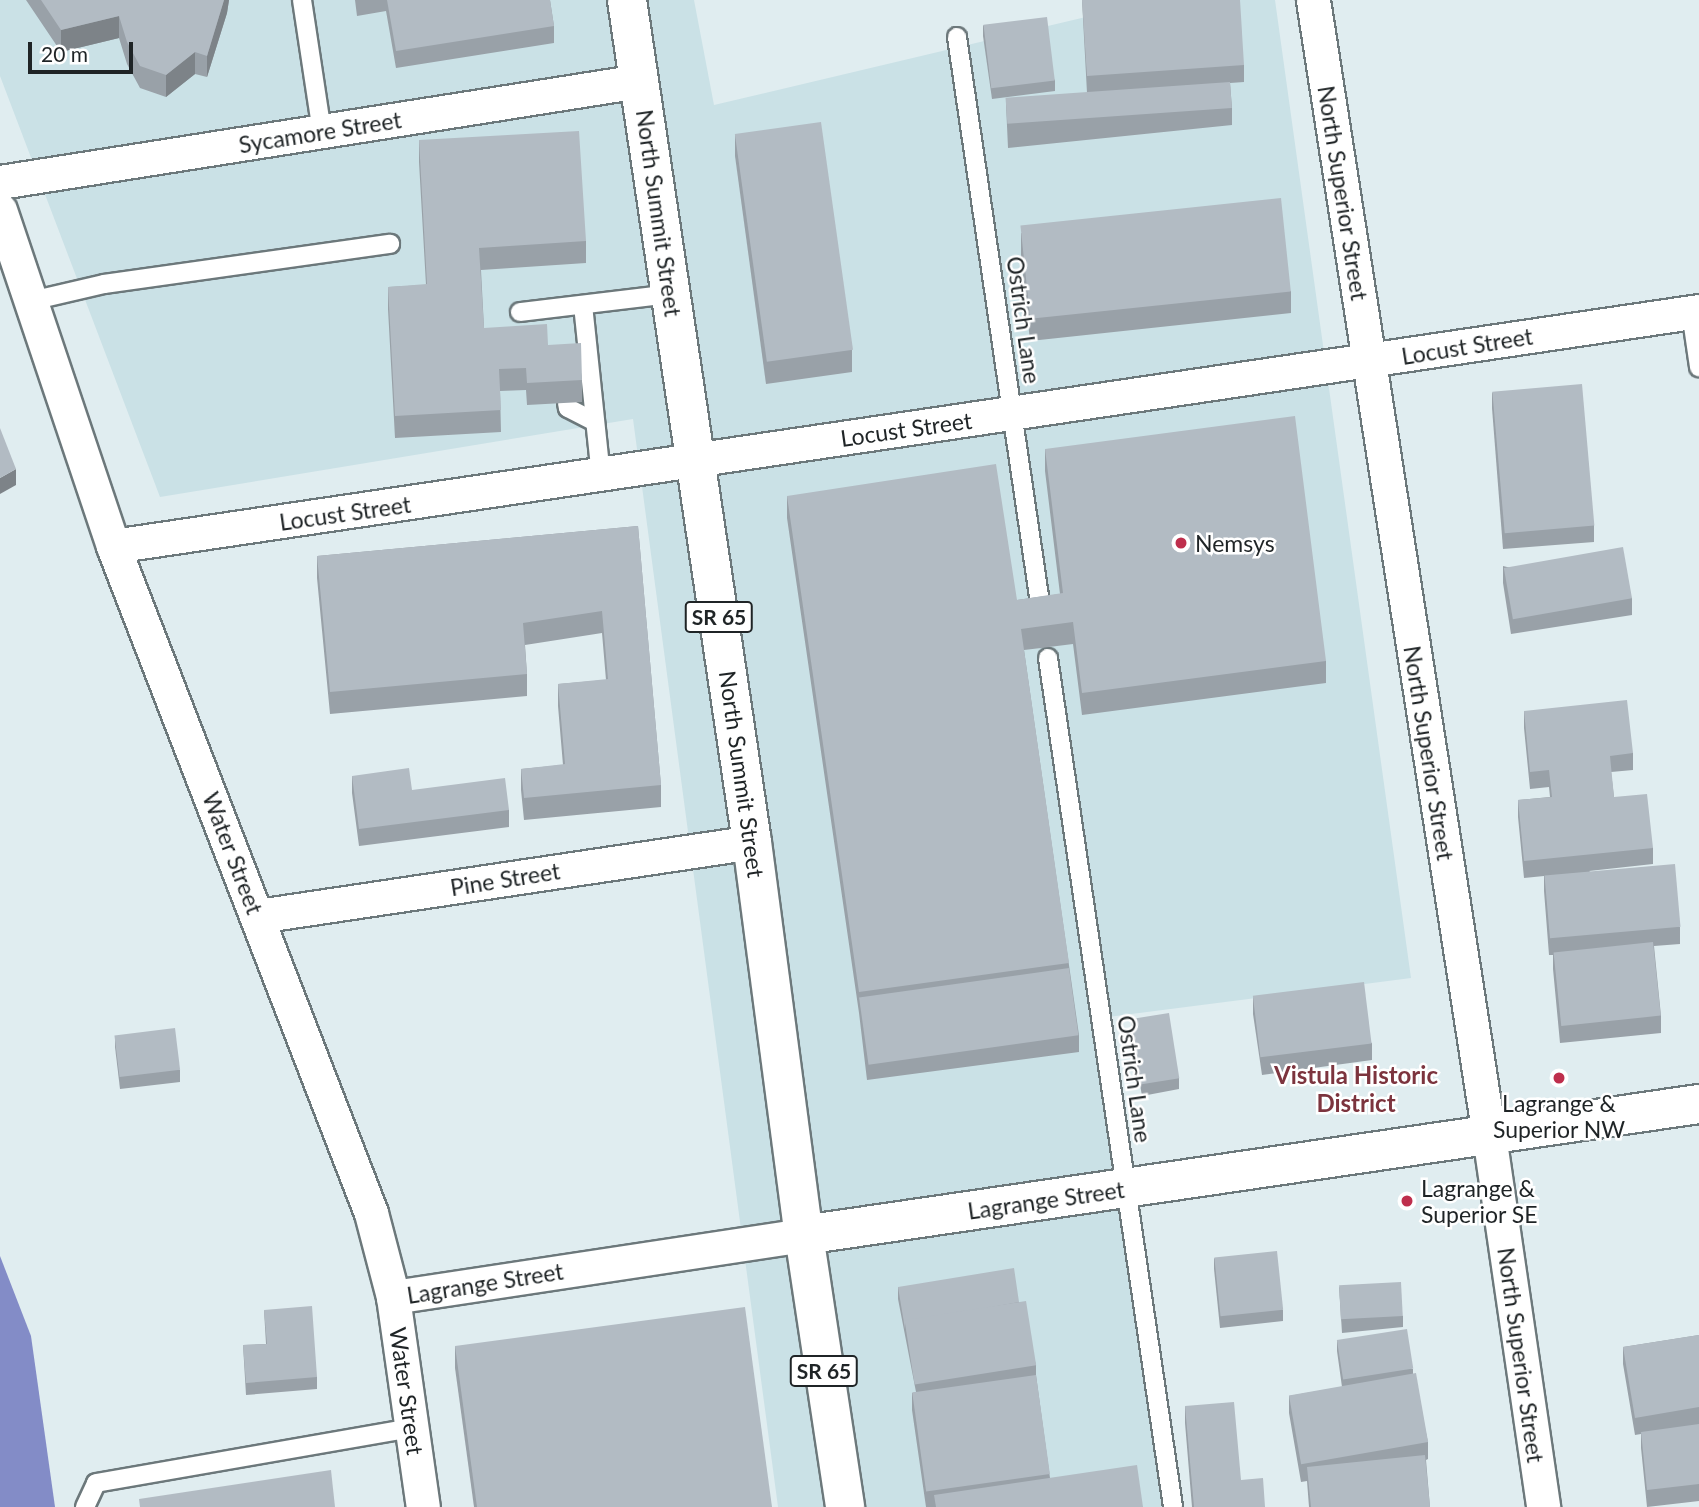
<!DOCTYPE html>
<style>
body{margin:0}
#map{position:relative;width:1699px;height:1507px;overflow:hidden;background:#e0edf0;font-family:Lato,sans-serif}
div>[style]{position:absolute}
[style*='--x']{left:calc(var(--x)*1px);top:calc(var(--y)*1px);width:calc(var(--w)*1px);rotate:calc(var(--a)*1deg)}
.built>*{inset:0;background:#cae1e6}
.water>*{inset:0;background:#838cc7}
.roads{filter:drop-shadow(2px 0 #6c787b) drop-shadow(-2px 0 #6c787b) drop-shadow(0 2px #6c787b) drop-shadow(0 -2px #6c787b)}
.lane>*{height:18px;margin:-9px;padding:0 9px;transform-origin:9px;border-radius:9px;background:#fff}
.street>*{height:33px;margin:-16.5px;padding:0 16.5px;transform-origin:16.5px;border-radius:16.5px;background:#fff}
.secondary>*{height:38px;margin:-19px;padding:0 19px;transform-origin:19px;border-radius:19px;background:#fff}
.primary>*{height:38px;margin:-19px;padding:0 19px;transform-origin:19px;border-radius:19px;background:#fff}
.wall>*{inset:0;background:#99a1a8}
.shaded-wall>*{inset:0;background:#7d8388}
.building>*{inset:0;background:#b2bbc3;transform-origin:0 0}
.dots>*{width:19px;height:19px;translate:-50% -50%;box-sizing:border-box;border:4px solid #fff;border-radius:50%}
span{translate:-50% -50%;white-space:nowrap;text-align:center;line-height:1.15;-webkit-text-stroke:5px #fff;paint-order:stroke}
.shield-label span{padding:2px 5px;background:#fff;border:2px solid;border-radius:5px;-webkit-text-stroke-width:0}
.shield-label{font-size:21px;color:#1f2426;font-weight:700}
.street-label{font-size:23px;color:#1f2426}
.poi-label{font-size:23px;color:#1f2426}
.left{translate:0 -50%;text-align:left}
.neighbourhood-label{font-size:24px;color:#7c343e;font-weight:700}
.scale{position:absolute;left:28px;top:42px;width:105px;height:32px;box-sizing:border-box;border:4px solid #1f2426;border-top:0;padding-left:9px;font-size:21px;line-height:24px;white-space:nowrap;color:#1f2426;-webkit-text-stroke:5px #fff;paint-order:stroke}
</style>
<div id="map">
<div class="built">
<div style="clip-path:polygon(0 0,694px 0,714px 105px,1158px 0,1275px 0,1411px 978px,1108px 1017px,1180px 1507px,778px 1507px,633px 419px,160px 497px,0 76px)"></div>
</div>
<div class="water">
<div style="clip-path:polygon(0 1256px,31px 1336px,55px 1507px,0 1507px)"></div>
</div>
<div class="roads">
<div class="lane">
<div style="--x:302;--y:0;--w:134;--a:81.4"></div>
<div style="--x:957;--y:37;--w:579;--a:81.66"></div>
<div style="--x:31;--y:301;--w:75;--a:-13.1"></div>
<div style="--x:104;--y:284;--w:289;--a:-8"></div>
<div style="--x:583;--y:305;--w:172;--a:84"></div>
<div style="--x:520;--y:312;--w:152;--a:-6.8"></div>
<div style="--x:1691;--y:312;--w:56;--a:81.7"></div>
<div style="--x:567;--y:403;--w:5;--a:79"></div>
<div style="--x:568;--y:408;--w:29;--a:27"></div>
<div style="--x:1048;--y:658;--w:858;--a:81.62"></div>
<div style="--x:85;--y:1507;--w:26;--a:-65"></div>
<div style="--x:96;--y:1483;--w:321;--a:-9.9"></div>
</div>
<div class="street">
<div style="--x:1313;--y:0;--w:1149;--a:81.19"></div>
<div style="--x:1489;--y:1135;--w:376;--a:81.7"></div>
<div style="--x:0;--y:182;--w:647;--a:-8.98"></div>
<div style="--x:0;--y:210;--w:354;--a:71.4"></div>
<div style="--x:113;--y:546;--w:715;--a:68.85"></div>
<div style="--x:371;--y:1213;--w:87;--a:75.3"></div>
<div style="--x:393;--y:1297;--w:212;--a:81.9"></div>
<div style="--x:113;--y:546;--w:1603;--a:-8.43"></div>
<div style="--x:258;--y:916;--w:500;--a:-8.5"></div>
<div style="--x:393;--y:1297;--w:416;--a:-8.6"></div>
</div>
<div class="secondary">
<div style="--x:804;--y:1235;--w:905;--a:-8.33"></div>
</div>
<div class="primary">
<div style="--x:627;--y:0;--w:851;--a:81.56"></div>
<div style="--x:752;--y:842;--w:396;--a:82.5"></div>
<div style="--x:804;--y:1235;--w:275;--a:81.4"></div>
</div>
</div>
<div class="wall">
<div style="clip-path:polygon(26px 0,229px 0,227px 13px,207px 77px,195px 74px,166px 97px,140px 88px,127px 64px,119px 38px,61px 52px)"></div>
<div style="clip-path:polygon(355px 0,550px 0,554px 26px,554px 43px,396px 68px,386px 11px,357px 16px)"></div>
<div style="clip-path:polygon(1082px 0,1244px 65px,1244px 82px,1230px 83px,1232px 108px,1232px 125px,1008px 148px,1006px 104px,1198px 85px,1087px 93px)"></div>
<div style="clip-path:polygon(983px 25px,1055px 80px,1055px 91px,992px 99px,983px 36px)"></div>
<div style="clip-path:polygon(735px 134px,852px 350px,852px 372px,766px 384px,735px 156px)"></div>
<div style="clip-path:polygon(419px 140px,586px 241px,586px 263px,481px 270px,484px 328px,548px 345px,582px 380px,582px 402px,527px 405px,526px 390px,500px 391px,501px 432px,395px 438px,388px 309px,388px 287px,426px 285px,419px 162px)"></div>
<div style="clip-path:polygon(1021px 233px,1291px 291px,1291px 313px,1030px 341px,1021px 255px)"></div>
<div style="clip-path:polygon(1492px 392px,1594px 525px,1594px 542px,1503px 549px,1492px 408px)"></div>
<div style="clip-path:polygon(1045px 449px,1326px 661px,1326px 683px,1082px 715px,1073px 644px,1024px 650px,1079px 1035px,1079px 1052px,867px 1080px,859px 1013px,787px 518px,787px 496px,1017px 600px,1060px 594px,1045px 471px)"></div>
<div style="clip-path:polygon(638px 526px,661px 785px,661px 807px,524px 820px,521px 790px,521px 769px,563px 765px,558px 706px,558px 684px,606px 680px,602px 633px,525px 645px,527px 674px,527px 696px,330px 714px,317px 578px,317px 556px)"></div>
<div style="clip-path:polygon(1503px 566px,1632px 598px,1632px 615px,1511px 634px,1503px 583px)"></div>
<div style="clip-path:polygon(1524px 711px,1633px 753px,1633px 770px,1611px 772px,1614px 797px,1653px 848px,1653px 864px,1589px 871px,1680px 927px,1680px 944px,1654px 946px,1661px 1016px,1661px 1033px,1560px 1043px,1553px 969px,1553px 955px,1549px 955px,1544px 891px,1544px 876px,1524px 878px,1518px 817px,1518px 800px,1550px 797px,1549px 787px,1530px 789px,1524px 728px)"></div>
<div style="clip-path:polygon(352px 776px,412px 790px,509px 810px,509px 827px,359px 846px,352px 793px)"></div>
<div style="clip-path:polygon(1253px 997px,1372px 1043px,1372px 1060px,1262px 1075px,1253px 1014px)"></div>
<div style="clip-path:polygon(1131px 1019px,1179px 1078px,1179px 1089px,1142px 1096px,1131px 1031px)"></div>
<div style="clip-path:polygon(115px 1036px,180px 1070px,180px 1082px,120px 1089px,115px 1047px)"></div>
<div style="clip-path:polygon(1214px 1258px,1283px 1310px,1283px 1321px,1220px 1328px,1214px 1269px)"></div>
<div style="clip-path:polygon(898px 1287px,1019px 1302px,1036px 1365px,1036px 1375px,1050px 1478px,1143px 1507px,926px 1507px,912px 1410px,912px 1393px,916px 1392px,898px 1299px)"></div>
<div style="clip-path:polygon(1339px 1287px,1403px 1316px,1403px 1327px,1342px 1333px)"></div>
<div style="clip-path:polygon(264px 1310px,317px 1377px,317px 1389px,246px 1395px,243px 1345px,266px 1344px)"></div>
<div style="clip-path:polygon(1699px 1335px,1699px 1501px,1647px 1507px,1641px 1448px,1641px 1434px,1635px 1435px,1623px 1364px,1623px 1347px)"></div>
<div style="clip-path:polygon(1337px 1340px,1413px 1369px,1413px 1374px,1428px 1442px,1428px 1459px,1426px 1460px,1430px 1507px,1309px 1507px,1307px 1481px,1301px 1482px,1289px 1413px,1289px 1396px,1342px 1387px,1337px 1351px)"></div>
<div style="clip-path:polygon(455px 1346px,772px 1507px,474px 1507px,455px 1368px)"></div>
<div style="clip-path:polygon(1185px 1406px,1241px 1480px,1265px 1507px,1192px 1507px,1185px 1423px)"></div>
</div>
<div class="shaded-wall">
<div style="clip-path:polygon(224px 0,229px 0,227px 13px,207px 77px,207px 56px)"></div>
<div style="clip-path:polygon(119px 16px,119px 38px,61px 52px,61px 30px)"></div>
<div style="clip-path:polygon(195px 52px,195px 74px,166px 97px,166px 75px)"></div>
<div style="clip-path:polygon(16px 469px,16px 485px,0 494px,0 478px)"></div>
</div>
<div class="building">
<div style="clip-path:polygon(41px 0,224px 0,207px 56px,195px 52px,166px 75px,140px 66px,127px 42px,119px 16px,61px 30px)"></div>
<div style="clip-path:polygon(387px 0,550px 0,554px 26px,396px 51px)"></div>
<div style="clip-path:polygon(1082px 0,1240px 0,1244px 65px,1087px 76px)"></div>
<div style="left:1047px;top:17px;width:64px;height:64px;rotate:83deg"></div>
<div style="left:1230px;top:82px;width:26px;height:225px;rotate:86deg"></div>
<div style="left:821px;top:122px;width:230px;height:87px;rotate:82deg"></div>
<div style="clip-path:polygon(579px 131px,586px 241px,479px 248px,484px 328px,547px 324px,548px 345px,581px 343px,582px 380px,527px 383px,526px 368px,499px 369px,501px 410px,395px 416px,388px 287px,427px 284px,419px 140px)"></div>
<div style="left:1281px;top:198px;width:94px;height:262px;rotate:84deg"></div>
<div style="left:1582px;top:384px;width:142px;height:90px;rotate:85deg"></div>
<div style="clip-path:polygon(1295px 416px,1326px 661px,1082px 693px,1073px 622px,1021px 629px,1069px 963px,859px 992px,787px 496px,996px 464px,1017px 600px,1063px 593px,1045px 449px)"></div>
<div style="clip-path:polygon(0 428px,16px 469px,0 478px)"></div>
<div style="clip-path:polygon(638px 526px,661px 785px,524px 798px,521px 769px,565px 764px,558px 684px,608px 679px,602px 611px,523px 623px,527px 674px,330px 692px,317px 556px)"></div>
<div style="left:1623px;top:547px;width:52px;height:121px;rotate:80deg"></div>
<div style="clip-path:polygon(1627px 700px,1633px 753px,1610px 756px,1614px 797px,1647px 794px,1653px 848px,1524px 861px,1518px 800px,1552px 797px,1549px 770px,1530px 772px,1524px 711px)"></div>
<div style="clip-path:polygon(409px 768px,412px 790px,505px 778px,509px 810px,359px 829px,352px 776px)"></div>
<div style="left:1675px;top:864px;width:63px;height:131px;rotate:85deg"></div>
<div style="left:1653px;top:942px;width:74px;height:100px;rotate:84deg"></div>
<div style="left:1069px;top:968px;width:68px;height:212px;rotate:82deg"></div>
<div style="left:1364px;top:982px;width:62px;height:112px;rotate:83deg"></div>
<div style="left:1169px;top:1013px;width:66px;height:38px;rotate:81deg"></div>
<div style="left:175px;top:1028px;width:42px;height:61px;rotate:83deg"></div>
<div style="left:1277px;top:1251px;width:59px;height:63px;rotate:84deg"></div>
<div style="clip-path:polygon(1014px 1268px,1019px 1302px,905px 1323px,905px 1329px,898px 1287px)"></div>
<div style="left:1401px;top:1282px;width:34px;height:62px;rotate:87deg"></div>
<div style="left:1026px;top:1301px;width:65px;height:123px;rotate:81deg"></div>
<div style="clip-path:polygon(312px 1306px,317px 1377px,246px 1383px,243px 1345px,267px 1344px,264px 1310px)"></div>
<div style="clip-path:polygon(745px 1307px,772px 1507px,477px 1507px,455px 1346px)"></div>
<div style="left:1407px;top:1329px;width:40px;height:71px;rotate:81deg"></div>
<div style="clip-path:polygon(1699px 1335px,1699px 1407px,1635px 1418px,1623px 1347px)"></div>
<div style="left:1416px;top:1373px;width:70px;height:129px;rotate:80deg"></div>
<div style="left:1036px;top:1375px;width:100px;height:125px;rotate:82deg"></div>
<div style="clip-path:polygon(1234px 1402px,1241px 1480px,1263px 1478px,1265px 1507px,1194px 1507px,1185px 1406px)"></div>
<div style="clip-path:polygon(1699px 1424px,1699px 1484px,1647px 1490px,1641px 1432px)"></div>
<div style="clip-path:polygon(1425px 1455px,1430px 1507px,1311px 1507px,1307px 1467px)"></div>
<div style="clip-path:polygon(1137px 1465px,1143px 1507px,936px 1507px,934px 1495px)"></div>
<div style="clip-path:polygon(331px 1470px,335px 1507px,140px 1507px,139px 1499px)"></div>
</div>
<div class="dots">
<div style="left:1181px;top:543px;background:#be2e4c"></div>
<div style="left:1559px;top:1078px;background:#be2e4c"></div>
<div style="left:1407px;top:1201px;background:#be2e4c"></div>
</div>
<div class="shield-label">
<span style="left:719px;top:617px">SR 65</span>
<span style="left:824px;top:1371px">SR 65</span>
</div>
<div class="street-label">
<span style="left:320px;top:132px;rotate:-9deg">Sycamore Street</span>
<span style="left:1343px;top:193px;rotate:81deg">North Superior Street</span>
<span style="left:659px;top:213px;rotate:82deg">North Summit Street</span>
<span style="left:1024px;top:320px;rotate:82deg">Ostrich Lane</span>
<span style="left:1467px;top:346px;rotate:-9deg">Locust Street</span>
<span style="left:906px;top:429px;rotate:-8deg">Locust Street</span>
<span style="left:345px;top:513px;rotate:-8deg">Locust Street</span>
<span style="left:1429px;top:753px;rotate:81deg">North Superior Street</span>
<span style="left:742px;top:774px;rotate:82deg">North Summit Street</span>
<span style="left:233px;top:853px;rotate:69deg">Water Street</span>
<span style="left:505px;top:879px;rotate:-9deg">Pine Street</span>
<span style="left:1135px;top:1079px;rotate:82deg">Ostrich Lane</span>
<span style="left:1046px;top:1200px;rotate:-8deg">Lagrange Street</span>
<span style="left:485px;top:1283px;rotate:-9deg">Lagrange Street</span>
<span style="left:1521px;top:1355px;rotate:82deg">North Superior Street</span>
<span style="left:407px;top:1391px;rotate:82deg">Water Street</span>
</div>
<div class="poi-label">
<span class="left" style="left:1195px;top:543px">Nemsys</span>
<span style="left:1559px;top:1116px">Lagrange &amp;<br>Superior NW</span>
<span class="left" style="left:1421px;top:1201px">Lagrange &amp;<br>Superior SE</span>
</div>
<div class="neighbourhood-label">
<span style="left:1356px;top:1089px">Vistula Historic<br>District</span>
</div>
<div class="scale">20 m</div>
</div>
